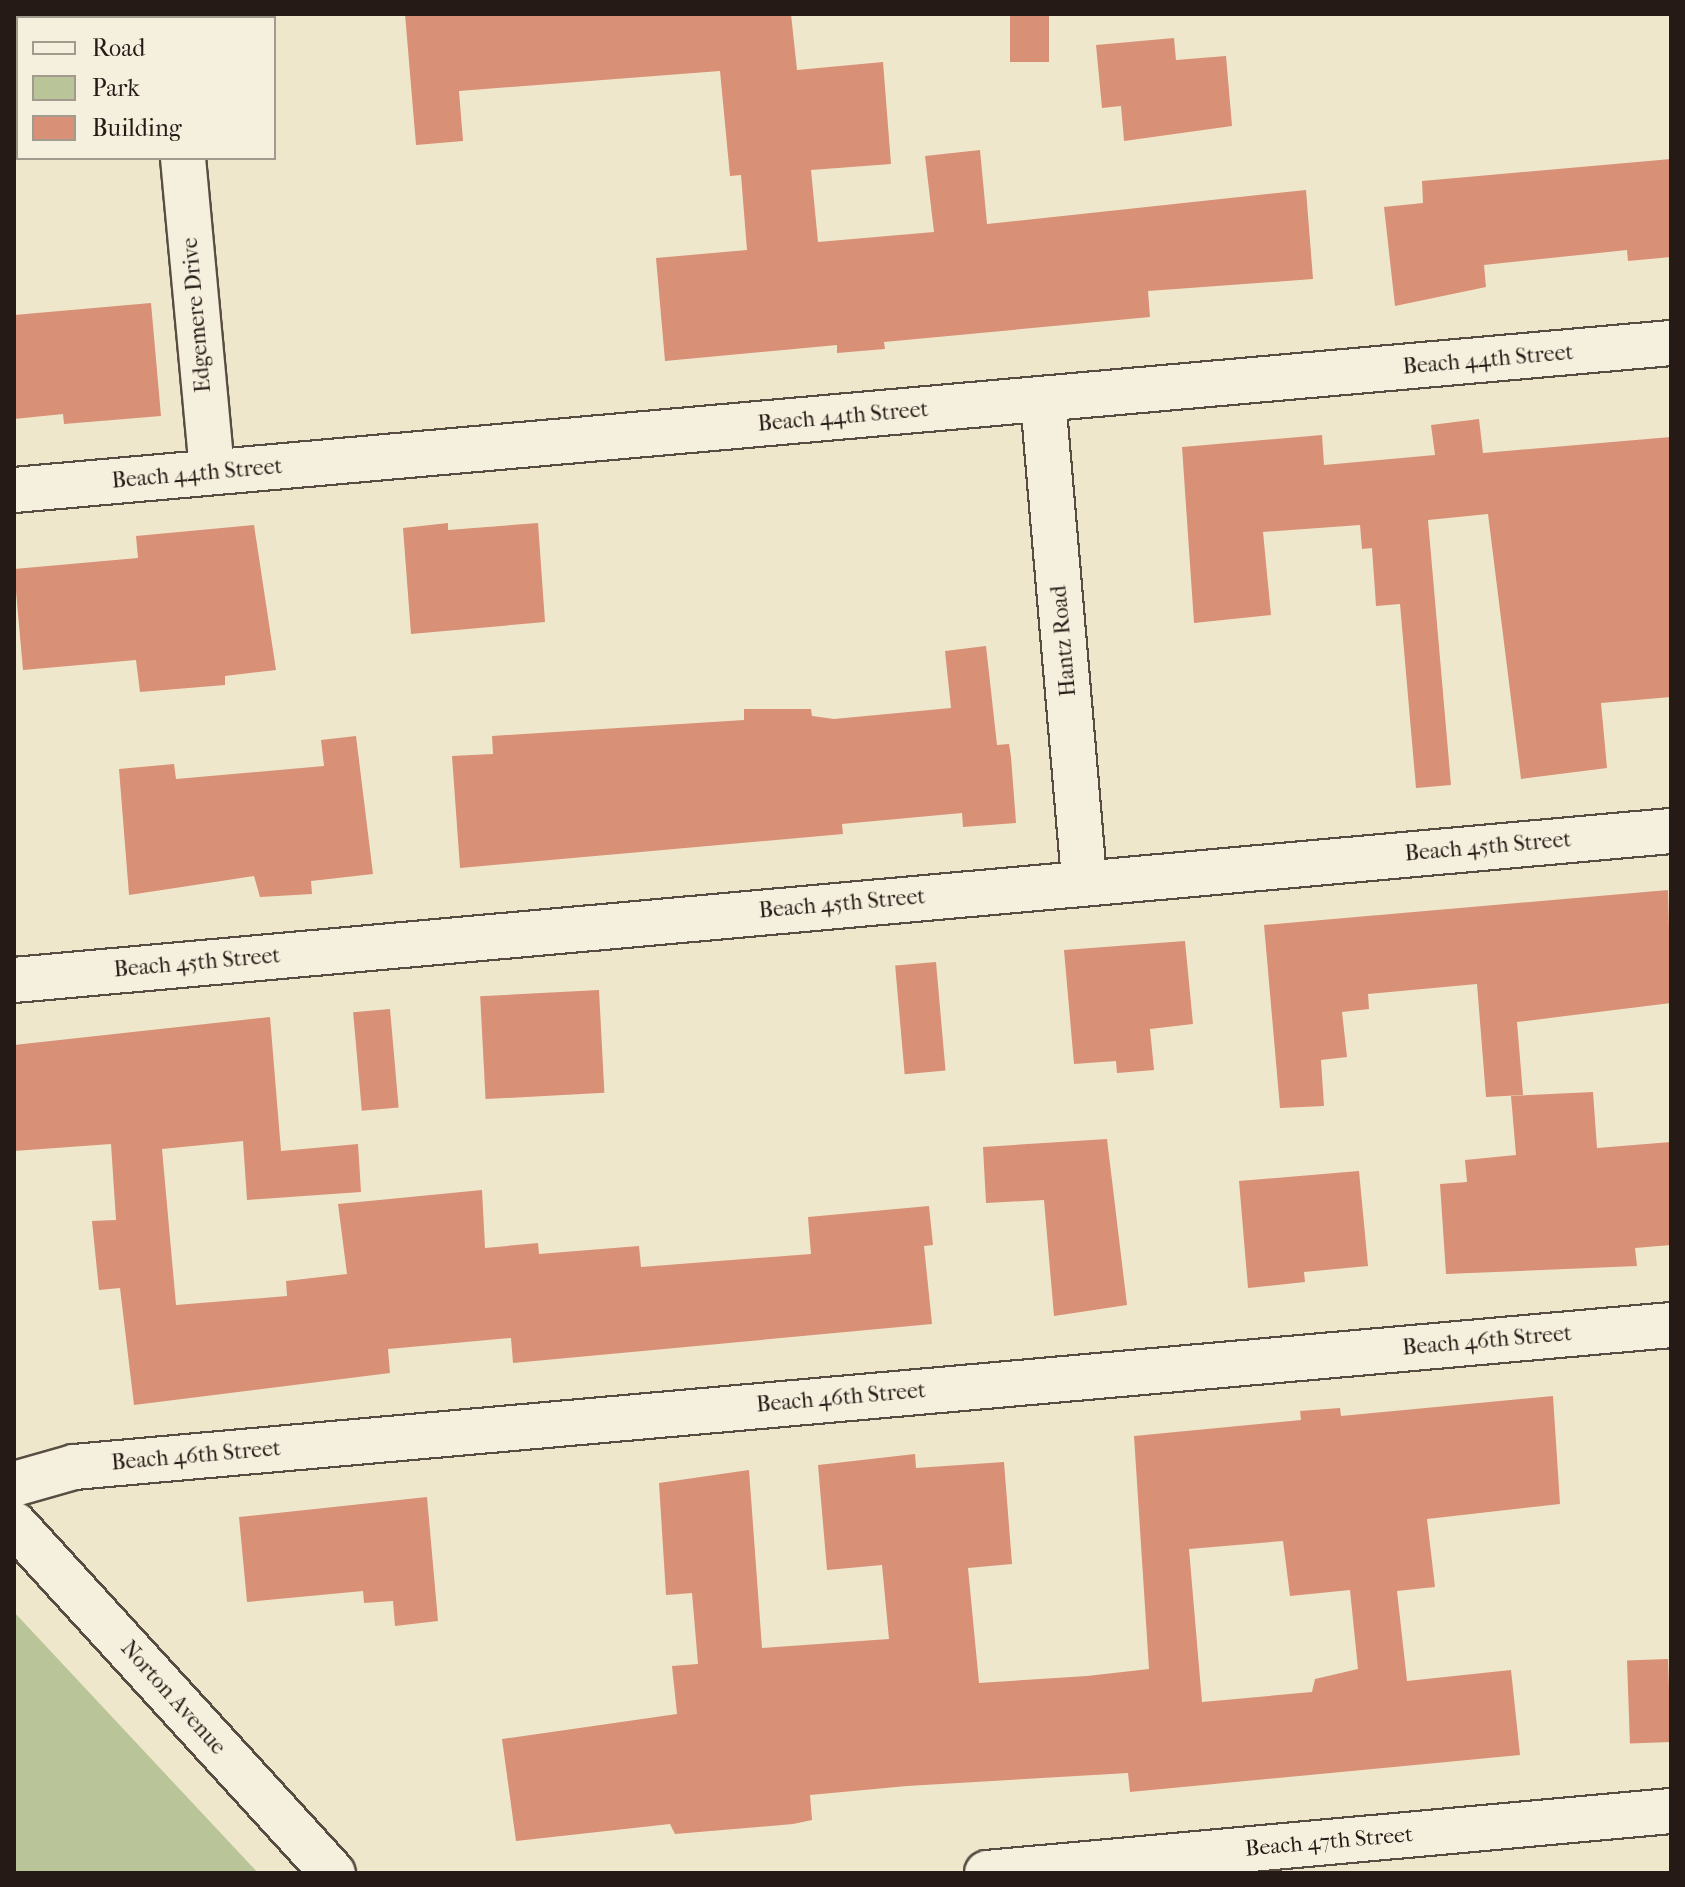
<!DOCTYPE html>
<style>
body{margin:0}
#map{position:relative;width:1685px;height:1887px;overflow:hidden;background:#efe7cb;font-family:"IM FELL French Canon",serif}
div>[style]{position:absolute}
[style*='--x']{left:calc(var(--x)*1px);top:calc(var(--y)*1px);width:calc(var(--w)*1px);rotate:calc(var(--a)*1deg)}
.green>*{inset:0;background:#b9c598}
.building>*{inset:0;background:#d89076;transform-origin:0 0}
.roads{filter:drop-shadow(2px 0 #584d42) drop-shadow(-2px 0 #584d42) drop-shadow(0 2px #584d42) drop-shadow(0 -2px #584d42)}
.minor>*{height:44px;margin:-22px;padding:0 22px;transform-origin:22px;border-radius:22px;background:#f5efdd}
span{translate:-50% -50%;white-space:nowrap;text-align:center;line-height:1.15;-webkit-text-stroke:6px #f5efdd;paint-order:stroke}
.street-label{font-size:22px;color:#251a15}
.frame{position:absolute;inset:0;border:16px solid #251a15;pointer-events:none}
.legend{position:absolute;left:16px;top:16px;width:260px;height:144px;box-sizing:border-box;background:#f5efdd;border:2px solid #a29a8d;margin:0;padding:10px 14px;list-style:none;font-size:24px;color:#251a15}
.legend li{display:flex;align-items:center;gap:16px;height:40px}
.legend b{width:40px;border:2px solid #a29a8d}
</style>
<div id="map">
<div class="green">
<div style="clip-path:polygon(14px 1612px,258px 1873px,14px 1873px)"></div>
</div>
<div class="building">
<div style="clip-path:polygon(405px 14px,791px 14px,797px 70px,883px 62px,891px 164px,811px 170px,818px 242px,934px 232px,925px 156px,980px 150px,987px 224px,1306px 190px,1313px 279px,1148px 291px,1150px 317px,884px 342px,885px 349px,837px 353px,837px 345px,665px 361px,656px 258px,747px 250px,741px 175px,730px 176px,720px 71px,459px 91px,463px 141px,416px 145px)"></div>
<div style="left:1010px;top:14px;width:39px;height:48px"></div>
<div style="clip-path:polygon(1174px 38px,1176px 60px,1226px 56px,1232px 126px,1124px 141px,1121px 106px,1102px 108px,1096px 45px)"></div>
<div style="clip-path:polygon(1671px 159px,1671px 257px,1628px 261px,1627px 250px,1484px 265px,1486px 287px,1395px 306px,1384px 207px,1423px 203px,1422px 181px)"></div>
<div style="clip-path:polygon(151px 303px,161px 416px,64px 424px,63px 414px,14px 419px,14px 315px)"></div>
<div style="clip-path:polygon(1479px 419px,1483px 453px,1671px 437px,1671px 697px,1601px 703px,1607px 768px,1521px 779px,1488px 514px,1428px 520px,1451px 785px,1416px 788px,1400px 604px,1376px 606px,1372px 548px,1362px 549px,1360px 525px,1263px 532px,1271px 615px,1194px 623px,1182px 447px,1322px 435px,1324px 465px,1435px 455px,1431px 425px)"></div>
<div style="clip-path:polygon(448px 523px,448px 530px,538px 523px,545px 622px,411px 634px,403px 528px)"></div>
<div style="clip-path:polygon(254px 525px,276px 670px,225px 676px,225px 685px,140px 692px,136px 660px,23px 670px,14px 569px,138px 558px,136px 536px)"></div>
<div style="clip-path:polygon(986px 646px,997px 745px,1009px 744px,1011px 757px,1016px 823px,963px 827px,962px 813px,842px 824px,843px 834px,460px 868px,452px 756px,493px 754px,492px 736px,744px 720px,744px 709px,811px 709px,812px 716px,834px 719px,951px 708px,945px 651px)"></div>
<div style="clip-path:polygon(356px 736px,373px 874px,311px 881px,312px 894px,260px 897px,254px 876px,129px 895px,119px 769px,174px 764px,176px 779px,324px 766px,321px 740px)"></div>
<div style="clip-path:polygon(1668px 890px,1671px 1003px,1517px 1022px,1523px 1095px,1486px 1097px,1477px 984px,1368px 994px,1369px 1009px,1342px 1012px,1347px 1057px,1321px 1060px,1324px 1106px,1280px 1108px,1264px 925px)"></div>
<div style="clip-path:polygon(1185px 941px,1193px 1024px,1150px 1029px,1154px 1070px,1117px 1073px,1116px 1061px,1074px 1064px,1064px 950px)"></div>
<div style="left:936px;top:962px;width:109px;height:41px;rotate:85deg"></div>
<div style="left:599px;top:990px;width:103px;height:119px;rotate:87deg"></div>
<div style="left:390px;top:1009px;width:99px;height:37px;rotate:85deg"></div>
<div style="clip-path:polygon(270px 1017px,281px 1151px,358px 1144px,361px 1192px,247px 1200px,243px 1141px,162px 1149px,176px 1305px,287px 1296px,286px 1281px,347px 1274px,338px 1204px,482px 1190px,485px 1248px,538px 1243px,539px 1254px,639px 1246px,641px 1267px,811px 1254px,808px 1217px,929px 1206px,933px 1245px,924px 1246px,932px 1324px,513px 1363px,511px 1338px,388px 1349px,390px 1373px,134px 1405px,120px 1288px,99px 1290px,92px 1221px,116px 1220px,111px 1144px,14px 1151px,14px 1045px)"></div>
<div style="clip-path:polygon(1593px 1092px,1597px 1148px,1671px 1142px,1671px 1245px,1635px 1248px,1637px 1266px,1446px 1274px,1440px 1184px,1467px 1182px,1465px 1160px,1516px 1155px,1511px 1096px)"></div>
<div style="clip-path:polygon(1107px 1139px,1127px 1305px,1054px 1316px,1044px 1200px,986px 1203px,983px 1147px)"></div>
<div style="clip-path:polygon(1359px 1171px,1368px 1266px,1304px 1272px,1305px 1282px,1248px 1288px,1239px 1181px)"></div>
<div style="clip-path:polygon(evenodd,1553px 1396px,1560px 1504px,1427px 1519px,1435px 1587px,1397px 1591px,1407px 1681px,1511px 1670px,1520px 1755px,1130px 1792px,1128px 1773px,907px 1786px,810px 1795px,812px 1820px,793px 1824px,675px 1834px,670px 1824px,516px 1841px,502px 1739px,677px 1714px,672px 1666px,698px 1664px,692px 1593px,666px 1595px,659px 1483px,749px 1470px,762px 1648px,889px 1639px,882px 1565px,827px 1570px,818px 1465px,915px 1454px,916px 1468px,1004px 1462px,1012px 1564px,968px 1568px,979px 1683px,1087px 1676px,1149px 1669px,1134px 1436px,1301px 1420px,1300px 1411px,1340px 1408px,1341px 1416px,1553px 1396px,1283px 1541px,1290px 1596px,1350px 1590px,1358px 1669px,1315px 1679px,1312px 1692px,1202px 1702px,1189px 1549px,1283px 1541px)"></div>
<div style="clip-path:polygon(427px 1497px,438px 1621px,395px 1626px,393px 1601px,364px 1603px,363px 1591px,247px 1602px,239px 1517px)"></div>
<div style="left:1668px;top:1659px;width:83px;height:41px;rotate:88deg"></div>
</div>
<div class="roads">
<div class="minor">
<div style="--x:170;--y:14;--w:4;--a:90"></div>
<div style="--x:183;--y:158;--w:315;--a:84.7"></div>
<div style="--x:1043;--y:400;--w:484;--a:85.1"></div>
<div style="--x:14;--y:490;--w:1664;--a:-5.07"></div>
<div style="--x:14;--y:980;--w:1664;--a:-5.14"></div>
<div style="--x:14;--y:1484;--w:62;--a:-15.8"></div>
<div style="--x:74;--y:1467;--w:1603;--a:-5.08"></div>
<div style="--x:14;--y:1524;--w:473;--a:47.6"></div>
<div style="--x:987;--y:1873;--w:687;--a:-5.18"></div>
</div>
</div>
<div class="street-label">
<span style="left:197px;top:315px;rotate:-95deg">Edgemere Drive</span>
<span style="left:1488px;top:360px;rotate:-5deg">Beach 44th Street</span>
<span style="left:843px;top:417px;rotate:-5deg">Beach 44th Street</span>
<span style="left:197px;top:474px;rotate:-5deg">Beach 44th Street</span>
<span style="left:1064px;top:641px;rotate:-95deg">Hantz Road</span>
<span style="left:1488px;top:847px;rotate:-5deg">Beach 45th Street</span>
<span style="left:842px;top:904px;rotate:-5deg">Beach 45th Street</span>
<span style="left:197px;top:963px;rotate:-5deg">Beach 45th Street</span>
<span style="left:1487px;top:1341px;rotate:-5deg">Beach 46th Street</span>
<span style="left:841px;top:1398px;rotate:-5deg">Beach 46th Street</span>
<span style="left:196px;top:1456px;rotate:-5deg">Beach 46th Street</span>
<span style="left:173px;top:1698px;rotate:48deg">Norton Avenue</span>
<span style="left:1329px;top:1842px;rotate:-5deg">Beach 47th Street</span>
</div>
<div class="frame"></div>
<ul class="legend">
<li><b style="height:10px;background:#f5efdd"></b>Road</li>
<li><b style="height:22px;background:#b9c598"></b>Park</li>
<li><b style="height:22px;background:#d89076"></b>Building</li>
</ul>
</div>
